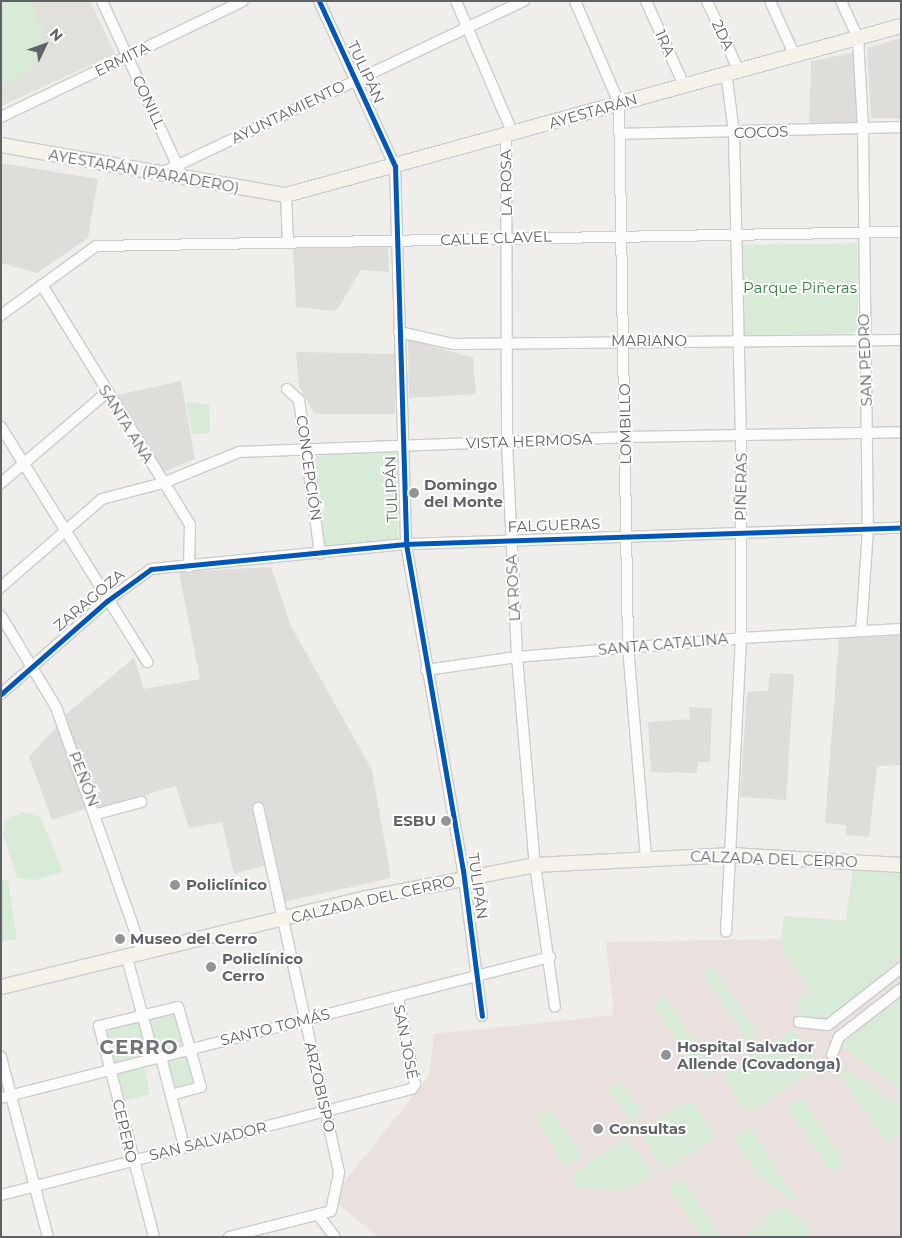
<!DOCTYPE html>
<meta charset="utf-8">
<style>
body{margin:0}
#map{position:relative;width:902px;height:1238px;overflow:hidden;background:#efeeea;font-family:Montserrat,sans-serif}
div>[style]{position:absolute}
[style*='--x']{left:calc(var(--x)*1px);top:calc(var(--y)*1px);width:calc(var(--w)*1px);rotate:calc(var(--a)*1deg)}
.industrial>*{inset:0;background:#dfddda}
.education>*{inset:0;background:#e2e0da}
.medical>*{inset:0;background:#eae0de}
.green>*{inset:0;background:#d8ebd6;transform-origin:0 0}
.roads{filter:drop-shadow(1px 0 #cbcccc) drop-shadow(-1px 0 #cbcccc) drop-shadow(0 1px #cbcccc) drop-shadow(0 -1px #cbcccc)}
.minor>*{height:10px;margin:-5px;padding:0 5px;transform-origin:5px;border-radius:5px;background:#fdfcfc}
.major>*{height:14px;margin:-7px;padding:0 7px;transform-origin:7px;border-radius:7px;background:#f4f2e9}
.cycleway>*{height:5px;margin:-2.5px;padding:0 2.5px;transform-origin:2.5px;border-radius:2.5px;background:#0057b8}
.dots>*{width:14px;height:14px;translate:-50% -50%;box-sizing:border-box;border:2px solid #fff;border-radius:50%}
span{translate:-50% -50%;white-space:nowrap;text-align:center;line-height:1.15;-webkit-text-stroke:4px #fff;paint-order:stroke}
.street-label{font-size:15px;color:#5f6368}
.park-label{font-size:15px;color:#348238}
.poi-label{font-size:15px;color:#5f6368;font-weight:700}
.left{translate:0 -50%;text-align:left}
.right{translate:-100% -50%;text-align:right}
.district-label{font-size:20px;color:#70757a;font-weight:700;letter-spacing:1px}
.frame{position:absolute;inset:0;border:2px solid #5f6368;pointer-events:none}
.north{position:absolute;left:20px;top:20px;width:50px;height:50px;-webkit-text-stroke:4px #fff;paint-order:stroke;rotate:48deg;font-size:14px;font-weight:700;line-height:20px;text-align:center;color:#5f6368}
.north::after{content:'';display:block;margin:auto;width:18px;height:22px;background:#5f6368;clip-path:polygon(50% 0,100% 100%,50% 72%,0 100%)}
</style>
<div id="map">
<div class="industrial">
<div style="clip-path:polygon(901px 38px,901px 118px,871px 118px,867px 48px)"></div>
<div style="clip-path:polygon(856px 52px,858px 126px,809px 127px,811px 61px)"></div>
<div style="clip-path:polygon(1px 163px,98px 179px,88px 238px,37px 273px,1px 263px)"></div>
<div style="clip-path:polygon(388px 244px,389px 272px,361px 270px,336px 311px,296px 307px,293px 247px)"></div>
<div style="clip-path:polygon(408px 339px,473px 358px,476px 394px,409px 398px)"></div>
<div style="clip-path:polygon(296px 352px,395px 354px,395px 414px,314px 414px,299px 386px)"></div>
<div style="clip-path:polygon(181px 381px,195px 459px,162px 473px,117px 395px)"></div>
<div style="clip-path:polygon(271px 567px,291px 626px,372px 770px,391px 878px,283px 902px,266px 865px,234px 874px,222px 822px,189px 828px,176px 786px,97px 809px,65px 715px,134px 658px,144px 689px,200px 679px,179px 572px)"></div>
<div style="clip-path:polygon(901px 636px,901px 765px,877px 766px,869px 837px,846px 835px,846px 825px,825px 823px,839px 638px)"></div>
<div style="clip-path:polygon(770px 673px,794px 674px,786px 800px,740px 797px,747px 692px,768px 691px)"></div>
<div style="clip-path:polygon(689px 707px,712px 708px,710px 762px,698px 762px,697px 773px,651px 772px,648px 722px,690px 719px)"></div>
<div style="clip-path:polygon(59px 724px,88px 808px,52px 820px,29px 757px)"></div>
</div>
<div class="education">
<div style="clip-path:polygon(1px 1px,90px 1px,115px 54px,1px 106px)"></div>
</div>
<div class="medical">
<div style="clip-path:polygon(853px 868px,901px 872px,901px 1237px,378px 1237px,338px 1204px,340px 1187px,429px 1076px,434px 1034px,614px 1015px,606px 942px,782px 939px,784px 916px,846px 921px)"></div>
</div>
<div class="green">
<div style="clip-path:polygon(1px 1px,30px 1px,43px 31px,35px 63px,22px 77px,1px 87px)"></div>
<div style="left:857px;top:243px;width:90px;height:115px;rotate:89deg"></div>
<div style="clip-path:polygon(186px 402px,209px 404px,210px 433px,192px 434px)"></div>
<div style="clip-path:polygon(392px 450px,399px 455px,398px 540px,324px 548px,313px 463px,317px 456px)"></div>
<div style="clip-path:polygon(23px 812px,40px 816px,63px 872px,34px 880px,17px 878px,3px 833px,6px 820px)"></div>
<div style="clip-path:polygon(853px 868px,901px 872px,901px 953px,874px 984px,829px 1016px,804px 1018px,798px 1012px,797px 999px,810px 990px,780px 946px,784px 916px,846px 921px)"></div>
<div style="clip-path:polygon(1px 880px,8px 881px,17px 940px,1px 941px)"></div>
<div style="left:712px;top:966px;width:81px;height:12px;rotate:56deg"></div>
<div style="left:664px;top:996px;width:88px;height:14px;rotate:56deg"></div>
<div style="clip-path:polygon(901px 997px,901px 1091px,841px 1045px)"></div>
<div style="clip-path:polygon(176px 1009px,198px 1086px,173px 1092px,164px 1058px,143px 1063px,150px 1094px,121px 1102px,101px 1027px)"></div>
<div style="left:794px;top:1028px;width:46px;height:86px;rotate:57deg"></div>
<div style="clip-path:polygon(845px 1068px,901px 1107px,901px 1133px,886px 1143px,838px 1072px)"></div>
<div style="left:619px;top:1081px;width:41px;height:14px;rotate:54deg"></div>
<div style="left:801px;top:1097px;width:79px;height:17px;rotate:56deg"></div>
<div style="left:690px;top:1099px;width:46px;height:61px;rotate:57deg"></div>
<div style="clip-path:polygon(550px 1109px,582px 1156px,565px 1167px,536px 1117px)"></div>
<div style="clip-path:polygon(750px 1127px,796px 1200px,793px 1202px,757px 1175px,733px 1138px)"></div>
<div style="clip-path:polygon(627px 1137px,655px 1177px,619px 1191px,576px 1187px,572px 1175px)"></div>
<div style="clip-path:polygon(681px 1178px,721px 1237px,702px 1237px,668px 1187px)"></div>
<div style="clip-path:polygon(774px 1208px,786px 1208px,812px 1229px,807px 1237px,744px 1237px)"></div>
</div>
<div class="roads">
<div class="minor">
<div style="--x:102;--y:1;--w:187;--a:65.4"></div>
<div style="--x:319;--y:1;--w:182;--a:65.3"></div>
<div style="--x:395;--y:166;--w:378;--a:88.3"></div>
<div style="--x:406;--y:544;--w:331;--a:80.1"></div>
<div style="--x:463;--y:870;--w:147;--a:82.6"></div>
<div style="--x:456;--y:1;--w:145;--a:66.8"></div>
<div style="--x:575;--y:1;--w:111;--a:66.7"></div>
<div style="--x:619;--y:103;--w:544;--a:89.05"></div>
<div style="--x:628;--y:647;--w:210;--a:85.1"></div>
<div style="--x:646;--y:1;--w:92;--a:65.7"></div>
<div style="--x:707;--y:1;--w:75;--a:65.5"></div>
<div style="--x:770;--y:1;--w:58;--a:65.6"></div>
<div style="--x:841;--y:1;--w:41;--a:65.3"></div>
<div style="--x:858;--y:38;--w:89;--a:86.8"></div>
<div style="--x:863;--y:127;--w:402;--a:89.3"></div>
<div style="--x:868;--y:529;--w:102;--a:93.9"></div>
<div style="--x:726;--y:72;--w:62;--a:82.5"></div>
<div style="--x:734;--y:133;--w:302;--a:88.7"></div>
<div style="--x:741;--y:435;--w:203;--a:90"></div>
<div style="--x:741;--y:638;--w:294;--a:92.9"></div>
<div style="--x:1;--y:117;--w:268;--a:-25.6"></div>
<div style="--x:621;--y:134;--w:280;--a:-1.4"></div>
<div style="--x:506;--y:136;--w:307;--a:89.8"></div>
<div style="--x:507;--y:443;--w:214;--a:87.3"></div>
<div style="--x:517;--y:657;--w:209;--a:85.1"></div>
<div style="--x:535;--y:865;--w:143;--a:82"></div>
<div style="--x:161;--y:173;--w:402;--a:-25.4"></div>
<div style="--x:286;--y:195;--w:48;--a:87.6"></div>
<div style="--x:42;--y:285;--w:282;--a:58.3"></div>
<div style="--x:190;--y:525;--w:42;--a:91.4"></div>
<div style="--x:1;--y:315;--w:117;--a:-36"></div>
<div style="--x:96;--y:246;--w:805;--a:-1"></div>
<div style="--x:399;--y:332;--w:55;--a:12.5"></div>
<div style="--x:453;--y:344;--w:448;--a:-0.5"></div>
<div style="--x:287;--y:389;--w:16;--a:43"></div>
<div style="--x:299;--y:400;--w:155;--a:82.2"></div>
<div style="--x:1;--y:427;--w:277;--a:58.1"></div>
<div style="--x:1;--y:483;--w:138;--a:-40.6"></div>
<div style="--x:1;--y:587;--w:134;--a:-41.1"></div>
<div style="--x:102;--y:499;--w:63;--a:-14.7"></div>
<div style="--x:163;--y:483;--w:82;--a:-22.2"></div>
<div style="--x:239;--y:452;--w:386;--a:-2.2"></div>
<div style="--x:625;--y:437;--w:276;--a:-1"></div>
<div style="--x:1;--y:616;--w:106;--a:58.9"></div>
<div style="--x:56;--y:707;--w:262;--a:70.6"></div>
<div style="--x:426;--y:670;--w:92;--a:-8.1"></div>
<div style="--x:517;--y:657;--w:225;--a:-4.8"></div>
<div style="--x:741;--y:638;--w:160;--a:-3.2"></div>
<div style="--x:1;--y:694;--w:141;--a:-41.3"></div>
<div style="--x:107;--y:601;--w:54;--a:-36"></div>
<div style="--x:151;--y:569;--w:256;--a:-5.6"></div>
<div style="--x:406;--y:544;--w:495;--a:-1.9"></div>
<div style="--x:97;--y:814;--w:46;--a:-15.3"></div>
<div style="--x:127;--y:958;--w:104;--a:74.9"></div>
<div style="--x:799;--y:1022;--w:29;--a:6"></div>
<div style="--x:828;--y:1025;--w:93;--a:-38"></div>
<div style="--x:832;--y:1055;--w:19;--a:-69"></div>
<div style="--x:839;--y:1037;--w:78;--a:-37.7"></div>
<div style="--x:1;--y:1057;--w:186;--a:75.4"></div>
<div style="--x:161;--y:1057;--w:92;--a:75.5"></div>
<div style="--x:1;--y:1098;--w:567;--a:-14.4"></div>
<div style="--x:1;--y:1195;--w:424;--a:-14.5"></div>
<div style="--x:412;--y:1089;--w:6;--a:-59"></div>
<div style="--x:415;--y:1084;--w:89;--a:-101.1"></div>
<div style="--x:319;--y:1216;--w:26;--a:53"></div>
<div style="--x:154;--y:1237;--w:218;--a:-104.6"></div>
<div style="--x:99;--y:1026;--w:81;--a:-13.5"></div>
<div style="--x:178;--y:1007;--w:83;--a:74"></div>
<div style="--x:201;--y:1087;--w:31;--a:165"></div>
<div style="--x:229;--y:1237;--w:105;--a:-14.3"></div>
<div style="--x:331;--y:1211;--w:40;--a:-78"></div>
<div style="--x:339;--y:1172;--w:373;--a:-102.5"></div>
</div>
<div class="major">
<div style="--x:1;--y:145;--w:289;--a:10"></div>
<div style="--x:286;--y:195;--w:638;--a:-15.37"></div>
<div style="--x:1;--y:987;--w:376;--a:-13.7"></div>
<div style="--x:366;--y:898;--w:172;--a:-11"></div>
<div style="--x:535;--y:865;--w:197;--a:-2.9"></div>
<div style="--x:732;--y:855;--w:169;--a:3.4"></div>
</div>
</div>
<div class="cycleway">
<div style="--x:319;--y:1;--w:182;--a:65.3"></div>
<div style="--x:395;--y:166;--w:378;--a:88.3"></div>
<div style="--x:406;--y:544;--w:331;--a:80.1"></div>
<div style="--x:463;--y:870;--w:147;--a:82.6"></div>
<div style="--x:1;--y:694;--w:141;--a:-41.3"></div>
<div style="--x:107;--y:601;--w:54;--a:-36"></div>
<div style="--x:151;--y:569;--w:256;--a:-5.6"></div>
<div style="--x:406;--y:544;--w:495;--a:-1.9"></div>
</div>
<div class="dots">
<div style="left:414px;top:493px;background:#919496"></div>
<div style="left:446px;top:821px;background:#919496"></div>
<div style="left:175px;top:885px;background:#919496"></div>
<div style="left:120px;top:939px;background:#919496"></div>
<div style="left:211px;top:967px;background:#919496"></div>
<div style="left:666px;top:1055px;background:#919496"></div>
<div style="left:598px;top:1129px;background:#919496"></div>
</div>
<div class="street-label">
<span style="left:723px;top:35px;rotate:65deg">2DA</span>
<span style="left:665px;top:43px;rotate:66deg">1RA</span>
<span style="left:122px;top:59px;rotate:-26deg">ERMITA</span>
<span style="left:366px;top:72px;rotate:65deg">TULIPÁN</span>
<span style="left:149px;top:102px;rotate:65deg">CONILL</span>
<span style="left:593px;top:111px;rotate:-16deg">AYESTARÁN</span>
<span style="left:288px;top:112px;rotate:-26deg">AYUNTAMIENTO</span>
<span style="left:761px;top:132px;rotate:-2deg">COCOS</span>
<span style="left:144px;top:171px;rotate:10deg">AYESTARÁN (PARADERO)</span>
<span style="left:506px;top:183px;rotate:-91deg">LA ROSA</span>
<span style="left:496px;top:238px;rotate:-2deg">CALLE CLAVEL</span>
<span style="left:649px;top:341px">MARIANO</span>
<span style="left:865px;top:360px;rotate:-92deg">SAN PEDRO</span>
<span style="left:126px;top:424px;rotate:58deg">SANTA ANA</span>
<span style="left:625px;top:424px;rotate:-91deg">LOMBILLO</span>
<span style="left:529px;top:441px;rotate:-2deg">VISTA HERMOSA</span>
<span style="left:309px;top:468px;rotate:82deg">CONCEPCIÓN</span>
<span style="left:741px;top:487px;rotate:-89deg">PIÑERAS</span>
<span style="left:391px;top:489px;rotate:-92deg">TULIPÁN</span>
<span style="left:554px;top:525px;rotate:-2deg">FALGUERAS</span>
<span style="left:513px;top:588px;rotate:-93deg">LA ROSA</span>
<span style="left:89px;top:600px;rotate:-40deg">ZARAGOZA</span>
<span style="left:663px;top:644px;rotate:-5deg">SANTA CATALINA</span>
<span style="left:84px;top:779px;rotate:69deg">PEÑÓN</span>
<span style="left:774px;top:859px;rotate:2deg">CALZADA DEL CERRO</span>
<span style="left:478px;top:886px;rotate:82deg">TULIPÁN</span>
<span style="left:373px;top:899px;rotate:-13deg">CALZADA DEL CERRO</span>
<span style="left:275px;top:1027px;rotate:-14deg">SANTO TOMÁS</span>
<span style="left:406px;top:1042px;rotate:79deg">SAN JOSÉ</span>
<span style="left:320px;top:1087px;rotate:77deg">ARZOBISPO</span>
<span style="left:125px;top:1131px;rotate:77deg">CEPERO</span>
<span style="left:208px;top:1141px;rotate:-14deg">SAN SALVADOR</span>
</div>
<div class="park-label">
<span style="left:800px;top:288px">Parque Piñeras</span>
</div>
<div class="poi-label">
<span class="left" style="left:424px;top:493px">Domingo<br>del Monte</span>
<span class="right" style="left:436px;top:821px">ESBU</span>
<span class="left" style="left:186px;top:885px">Policlínico</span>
<span class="left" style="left:130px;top:939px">Museo del Cerro</span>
<span class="left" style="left:222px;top:967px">Policlínico<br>Cerro</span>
<span class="left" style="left:677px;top:1055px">Hospital Salvador<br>Allende (Covadonga)</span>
<span class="left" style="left:609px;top:1129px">Consultas</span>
</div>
<div class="district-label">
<span style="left:139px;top:1047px">CERRO</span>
</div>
<div class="frame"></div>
<div class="north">N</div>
</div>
